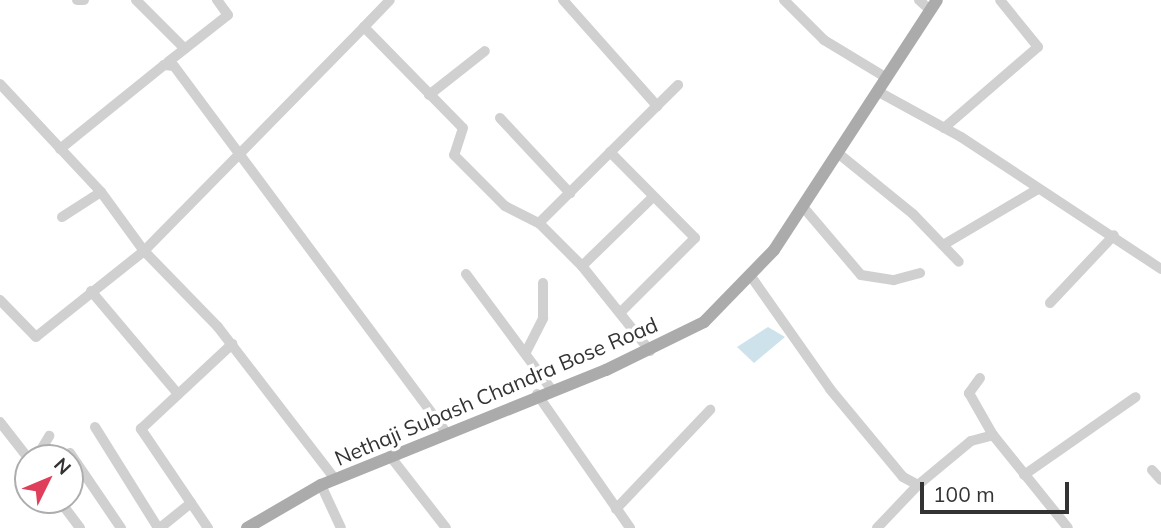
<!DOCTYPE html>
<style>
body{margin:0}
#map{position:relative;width:1161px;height:528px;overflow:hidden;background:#fff;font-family:Mulish,sans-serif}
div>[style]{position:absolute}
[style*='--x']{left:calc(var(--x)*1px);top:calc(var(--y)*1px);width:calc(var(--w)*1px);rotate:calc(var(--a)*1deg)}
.water>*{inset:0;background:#cde2eb}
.minor>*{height:10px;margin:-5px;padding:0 5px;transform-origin:5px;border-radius:5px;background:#d0d0d0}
.major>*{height:12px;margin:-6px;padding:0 6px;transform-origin:6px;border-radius:6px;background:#ababab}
span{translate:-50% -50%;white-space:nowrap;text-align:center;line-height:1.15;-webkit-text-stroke:7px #fff;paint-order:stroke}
.street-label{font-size:21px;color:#333}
.north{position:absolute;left:14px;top:444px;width:70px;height:70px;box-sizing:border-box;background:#fff;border:2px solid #adadad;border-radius:50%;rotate:47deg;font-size:19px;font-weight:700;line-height:28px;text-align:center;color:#333}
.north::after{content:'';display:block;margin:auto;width:24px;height:32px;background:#e03f5b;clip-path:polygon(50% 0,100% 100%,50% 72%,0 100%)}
.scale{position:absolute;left:920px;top:482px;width:149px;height:32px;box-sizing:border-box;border:4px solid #333;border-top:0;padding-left:9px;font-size:21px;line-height:24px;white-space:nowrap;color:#333;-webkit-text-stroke:5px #fff;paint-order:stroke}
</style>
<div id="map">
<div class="water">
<div style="clip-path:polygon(768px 327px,785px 337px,754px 363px,737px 347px)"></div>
</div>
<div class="minor">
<div style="--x:77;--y:0;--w:7;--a:0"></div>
<div style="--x:136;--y:0;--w:69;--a:45"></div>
<div style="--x:563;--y:0;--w:142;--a:48.4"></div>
<div style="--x:784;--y:0;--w:57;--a:45"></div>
<div style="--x:824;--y:40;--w:71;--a:31.2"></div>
<div style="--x:919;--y:0;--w:15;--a:42"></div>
<div style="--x:364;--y:27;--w:37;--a:-46"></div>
<div style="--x:168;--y:62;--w:76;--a:-38.1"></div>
<div style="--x:228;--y:15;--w:19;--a:-126"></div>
<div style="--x:0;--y:84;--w:148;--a:46.9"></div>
<div style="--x:101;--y:192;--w:73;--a:53.9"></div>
<div style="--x:144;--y:251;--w:138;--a:141.5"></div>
<div style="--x:36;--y:337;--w:52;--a:-134.2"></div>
<div style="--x:877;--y:91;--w:96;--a:28.7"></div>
<div style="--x:961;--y:137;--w:240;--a:33.4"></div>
<div style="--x:429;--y:95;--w:71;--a:-38.2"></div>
<div style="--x:500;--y:118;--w:103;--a:47"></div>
<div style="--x:944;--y:128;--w:124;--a:-40.8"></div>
<div style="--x:1038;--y:47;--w:60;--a:-129"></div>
<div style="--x:60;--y:149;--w:134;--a:-38.9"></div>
<div style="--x:164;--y:65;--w:10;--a:6"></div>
<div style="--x:174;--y:66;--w:456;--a:53.4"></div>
<div style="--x:610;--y:152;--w:121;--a:45.3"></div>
<div style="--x:695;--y:238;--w:103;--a:135"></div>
<div style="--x:839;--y:154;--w:95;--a:39"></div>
<div style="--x:913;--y:214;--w:66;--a:46.2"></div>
<div style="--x:804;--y:208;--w:88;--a:49.6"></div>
<div style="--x:861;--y:275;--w:33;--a:9"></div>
<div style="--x:894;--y:280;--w:27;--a:-15"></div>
<div style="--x:62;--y:217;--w:46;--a:-32.7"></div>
<div style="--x:539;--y:223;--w:196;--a:-44.8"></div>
<div style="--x:943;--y:245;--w:110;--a:-30.5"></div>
<div style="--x:582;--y:266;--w:99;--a:-44.2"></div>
<div style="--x:466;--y:274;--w:143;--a:53.5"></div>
<div style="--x:750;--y:275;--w:139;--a:54.9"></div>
<div style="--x:830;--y:389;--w:114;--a:50.3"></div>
<div style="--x:903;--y:477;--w:17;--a:28"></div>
<div style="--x:918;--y:485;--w:69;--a:-39.7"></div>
<div style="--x:971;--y:441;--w:23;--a:-15"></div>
<div style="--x:993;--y:435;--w:119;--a:51.1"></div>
<div style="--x:91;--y:291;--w:135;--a:49.8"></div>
<div style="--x:1050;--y:303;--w:93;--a:-46.7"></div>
<div style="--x:526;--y:352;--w:38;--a:-63"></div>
<div style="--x:543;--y:318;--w:35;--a:-90"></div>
<div style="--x:980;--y:378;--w:19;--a:126"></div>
<div style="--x:969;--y:393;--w:48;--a:60.3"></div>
<div style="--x:537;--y:394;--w:163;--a:55.2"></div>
<div style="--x:0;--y:422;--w:46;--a:52.1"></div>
<div style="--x:95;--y:427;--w:119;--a:58"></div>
<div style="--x:70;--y:453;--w:91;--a:55.8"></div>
<div style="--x:390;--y:456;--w:91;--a:52.1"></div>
<div style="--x:36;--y:458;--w:26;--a:-59"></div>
<div style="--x:1152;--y:470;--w:13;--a:48"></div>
<div style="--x:1024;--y:475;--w:136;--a:-34.9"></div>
<div style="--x:335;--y:479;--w:192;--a:-127.6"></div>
<div style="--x:218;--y:327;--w:106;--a:-134.2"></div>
<div style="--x:144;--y:251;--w:314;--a:-45.5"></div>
<div style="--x:364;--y:27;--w:141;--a:45.6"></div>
<div style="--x:463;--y:128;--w:28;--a:108"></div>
<div style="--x:454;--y:155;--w:72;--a:45"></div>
<div style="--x:505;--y:206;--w:38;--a:27"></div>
<div style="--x:539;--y:223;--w:61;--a:45"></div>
<div style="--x:582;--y:266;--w:109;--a:51.3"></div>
<div style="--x:321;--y:485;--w:47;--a:65.1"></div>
<div style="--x:59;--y:500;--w:35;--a:53"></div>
<div style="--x:616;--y:509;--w:137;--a:-46.5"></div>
<div style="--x:160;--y:528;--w:40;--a:-39"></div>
<div style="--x:208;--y:528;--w:120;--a:-124.1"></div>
<div style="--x:141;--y:429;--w:125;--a:-43"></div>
<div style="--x:877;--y:528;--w:59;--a:-46.4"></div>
</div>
<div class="major">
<div style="--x:247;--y:528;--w:86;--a:-30.2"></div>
<div style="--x:321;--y:485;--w:307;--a:-22"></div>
<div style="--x:606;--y:370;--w:109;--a:-26.1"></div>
<div style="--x:704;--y:322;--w:100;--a:-45.8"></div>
<div style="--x:774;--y:250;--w:298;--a:-56.9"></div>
</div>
<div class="street-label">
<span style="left:496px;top:391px;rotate:-23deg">Nethaji Subash Chandra Bose Road</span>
</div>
<div class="north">N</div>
<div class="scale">100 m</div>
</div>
